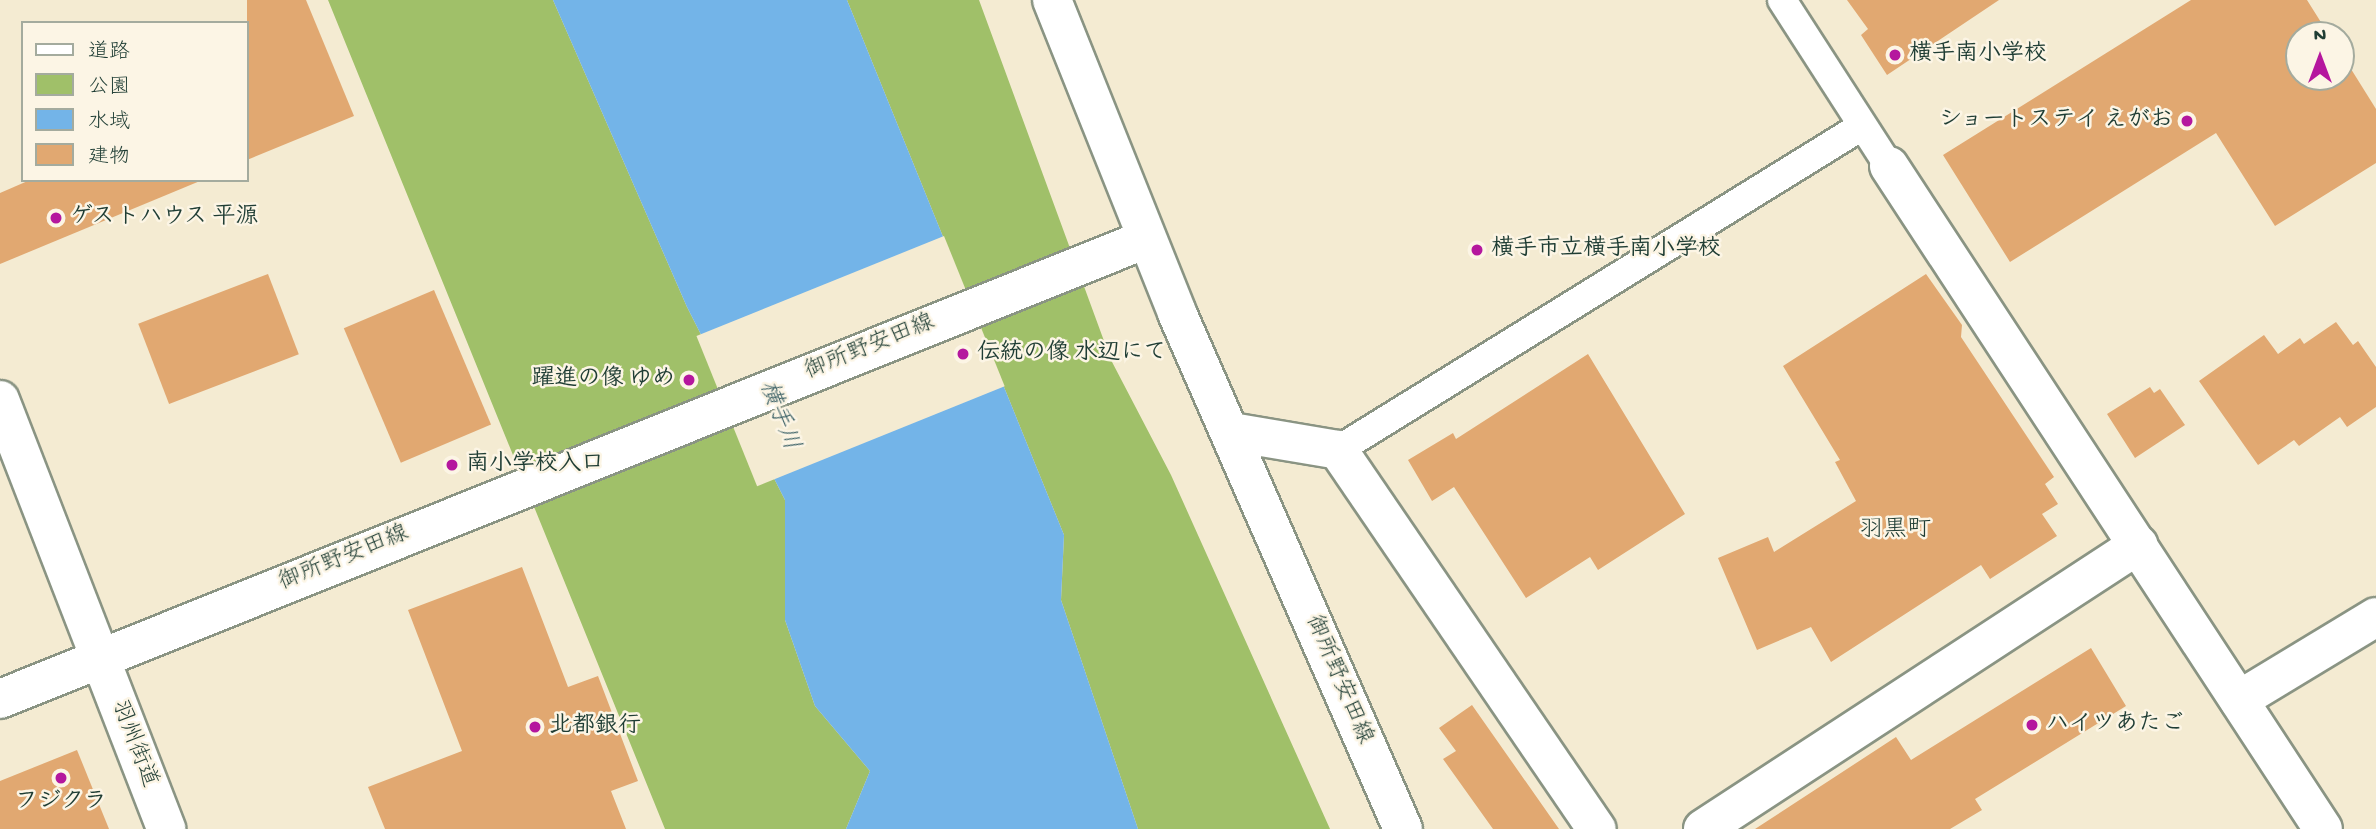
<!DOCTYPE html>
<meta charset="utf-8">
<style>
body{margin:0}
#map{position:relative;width:2376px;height:829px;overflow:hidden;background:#f4ebd2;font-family:"Gochi Hand","Klee One",sans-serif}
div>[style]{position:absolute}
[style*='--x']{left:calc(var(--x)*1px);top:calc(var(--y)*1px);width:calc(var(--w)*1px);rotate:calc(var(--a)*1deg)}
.green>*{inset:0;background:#a0c069}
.water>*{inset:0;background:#73b4e8}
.pier>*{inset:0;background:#f4ebd2;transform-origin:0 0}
.building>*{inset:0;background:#e1a871;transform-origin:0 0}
.roads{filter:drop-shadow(2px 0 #8a9483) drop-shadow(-2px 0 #8a9483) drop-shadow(0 2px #8a9483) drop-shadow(0 -2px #8a9483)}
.lane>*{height:28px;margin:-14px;padding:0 14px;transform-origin:14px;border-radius:14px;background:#fff}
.street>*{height:38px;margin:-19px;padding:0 19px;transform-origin:19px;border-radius:19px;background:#fff}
.secondary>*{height:38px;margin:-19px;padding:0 19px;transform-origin:19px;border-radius:19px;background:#fff}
.dots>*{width:19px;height:19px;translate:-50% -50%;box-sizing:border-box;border:4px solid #fcf5e5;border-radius:50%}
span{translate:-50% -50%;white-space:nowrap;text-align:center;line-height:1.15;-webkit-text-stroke:5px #fcf5e5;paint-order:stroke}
.poi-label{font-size:23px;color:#1f3d34;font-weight:700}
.left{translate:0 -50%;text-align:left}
.right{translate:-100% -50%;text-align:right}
.street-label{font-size:23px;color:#1f3d34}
.water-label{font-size:24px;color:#345b61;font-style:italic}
.neighbourhood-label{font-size:24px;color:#1f3d34}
.legend{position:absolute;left:21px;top:21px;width:228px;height:161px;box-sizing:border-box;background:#fcf5e5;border:2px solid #a4ab9e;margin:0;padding:9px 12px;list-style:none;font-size:21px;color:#1f3d34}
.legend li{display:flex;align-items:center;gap:14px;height:35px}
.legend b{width:35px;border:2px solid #a4ab9e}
.north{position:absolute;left:2285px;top:21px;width:70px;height:70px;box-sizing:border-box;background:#fcf5e5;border:2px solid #a4ab9e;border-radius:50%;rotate:0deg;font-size:19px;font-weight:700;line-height:28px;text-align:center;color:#1f3d34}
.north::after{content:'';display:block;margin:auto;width:24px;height:32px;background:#b5179e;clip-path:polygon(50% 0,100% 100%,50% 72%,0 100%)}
</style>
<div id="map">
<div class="green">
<div style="clip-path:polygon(328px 0,553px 0,687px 307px,785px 500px,785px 620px,815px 706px,870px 771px,846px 829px,665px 829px)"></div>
<div style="clip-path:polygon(847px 0,979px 0,1111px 360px,1171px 475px,1330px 829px,1138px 829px,1061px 600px,1064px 535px)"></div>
</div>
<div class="water">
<div style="clip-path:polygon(553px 0,847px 0,1064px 535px,1061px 600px,1138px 829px,846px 829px,870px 771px,815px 706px,785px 620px,785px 500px,687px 307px)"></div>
</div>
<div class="pier">
<div style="left:944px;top:236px;width:162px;height:267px;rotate:68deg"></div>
</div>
<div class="building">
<div style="clip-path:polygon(247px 0,306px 0,354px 116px,247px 160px)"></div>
<div style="clip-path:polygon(1847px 0,1999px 0,1887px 75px,1861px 35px,1868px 29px)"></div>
<div style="clip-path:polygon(2191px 0,2307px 0,2329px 35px,2299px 35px,2299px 77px,2341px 77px,2341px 53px,2376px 109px,2376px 163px,2275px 226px,2216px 133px,2010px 262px,1943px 155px)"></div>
<div style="clip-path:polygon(30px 180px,199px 180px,200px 181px,0 264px,0 193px)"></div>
<div style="left:268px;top:274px;width:86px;height:139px;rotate:69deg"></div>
<div style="clip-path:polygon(1926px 274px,1962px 325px,1961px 337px,2054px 477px,2045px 484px,2058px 504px,2042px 514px,2057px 536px,1990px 579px,1981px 565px,1831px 662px,1811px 627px,1757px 650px,1718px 558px,1768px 537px,1774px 552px,1856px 501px,1835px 462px,1840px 460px,1783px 366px)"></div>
<div style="left:434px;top:290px;width:146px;height:98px;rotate:67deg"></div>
<div style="clip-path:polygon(2336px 322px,2353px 345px,2358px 341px,2376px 367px,2376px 407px,2347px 427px,2340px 417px,2299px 446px,2294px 440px,2258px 465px,2199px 381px,2264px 335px,2278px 354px,2300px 338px,2304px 344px)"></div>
<div style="clip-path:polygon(1588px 354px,1685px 514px,1598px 570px,1590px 557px,1526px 598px,1454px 487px,1432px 501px,1408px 460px,1453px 433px,1456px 439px)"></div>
<div style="clip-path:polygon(2150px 387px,2154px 393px,2160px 389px,2185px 425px,2135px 458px,2107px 414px)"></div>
<div style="clip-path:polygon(522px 567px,568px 687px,598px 676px,638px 781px,611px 791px,626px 829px,385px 829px,368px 787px,462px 751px,408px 610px)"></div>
<div style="clip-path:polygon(2091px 648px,2126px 706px,1975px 799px,1982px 810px,1950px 829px,1755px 829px,1896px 737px,1911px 760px)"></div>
<div style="clip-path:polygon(1472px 705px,1559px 829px,1493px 829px,1443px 759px,1456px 751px,1439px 728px)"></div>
<div style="clip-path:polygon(77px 750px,109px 829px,0 829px,0 781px)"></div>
</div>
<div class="roads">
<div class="lane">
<div style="--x:1782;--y:0;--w:197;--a:57.2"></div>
<div style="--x:1338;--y:450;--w:616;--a:-31.73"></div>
</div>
<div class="street">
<div style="--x:1889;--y:166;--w:792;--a:56.79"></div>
<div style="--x:1231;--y:432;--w:109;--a:9.5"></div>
<div style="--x:1338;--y:450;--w:459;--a:55.7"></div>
<div style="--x:2239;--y:700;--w:160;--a:-31.2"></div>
<div style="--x:1703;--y:829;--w:520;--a:-33.14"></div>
</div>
<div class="secondary">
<div style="--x:1052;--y:0;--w:337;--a:68.2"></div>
<div style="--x:1177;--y:313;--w:563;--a:66.35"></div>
<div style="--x:0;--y:400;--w:460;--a:68.8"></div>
<div style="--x:0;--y:699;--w:1235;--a:-21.87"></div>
</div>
</div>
<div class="dots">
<div style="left:1895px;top:55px;background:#b5179e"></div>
<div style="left:2187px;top:121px;background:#b5179e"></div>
<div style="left:56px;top:218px;background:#b5179e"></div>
<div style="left:1477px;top:250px;background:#b5179e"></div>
<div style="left:963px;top:354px;background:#b5179e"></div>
<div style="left:689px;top:380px;background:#b5179e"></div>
<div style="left:452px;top:465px;background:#b5179e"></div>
<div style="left:2032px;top:725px;background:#b5179e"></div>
<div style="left:535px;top:727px;background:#b5179e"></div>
<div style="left:61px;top:778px;background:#b5179e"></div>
</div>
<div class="poi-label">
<span class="left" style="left:1909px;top:55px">横手南小学校</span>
<span class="right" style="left:2173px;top:121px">ショートステイ えがお</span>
<span class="left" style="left:70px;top:218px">ゲストハウス 平源</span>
<span class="left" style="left:1491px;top:250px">横手市立横手南小学校</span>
<span class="left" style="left:977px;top:354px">伝統の像 水辺にて</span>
<span class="right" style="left:675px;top:380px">躍進の像 ゆめ</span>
<span class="left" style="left:466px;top:465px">南小学校入口</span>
<span class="left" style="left:2046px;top:725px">ハイツあたご</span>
<span class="left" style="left:549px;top:727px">北都銀行</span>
<span style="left:61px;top:803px">フジクラ</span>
</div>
<div class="street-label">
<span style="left:870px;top:348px;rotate:-22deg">御所野安田線</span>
<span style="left:344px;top:559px;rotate:-22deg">御所野安田線</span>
<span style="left:1338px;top:680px;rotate:67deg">御所野安田線</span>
<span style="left:133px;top:744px;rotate:69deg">羽州街道</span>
</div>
<div class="water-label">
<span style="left:778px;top:416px;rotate:69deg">横手川</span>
</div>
<div class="neighbourhood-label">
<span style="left:1895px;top:531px">羽黒町</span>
</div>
<ul class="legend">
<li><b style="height:9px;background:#fff"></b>道路</li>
<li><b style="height:19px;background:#a0c069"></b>公園</li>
<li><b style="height:19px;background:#73b4e8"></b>水域</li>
<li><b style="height:19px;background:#e1a871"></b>建物</li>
</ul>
<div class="north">N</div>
</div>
